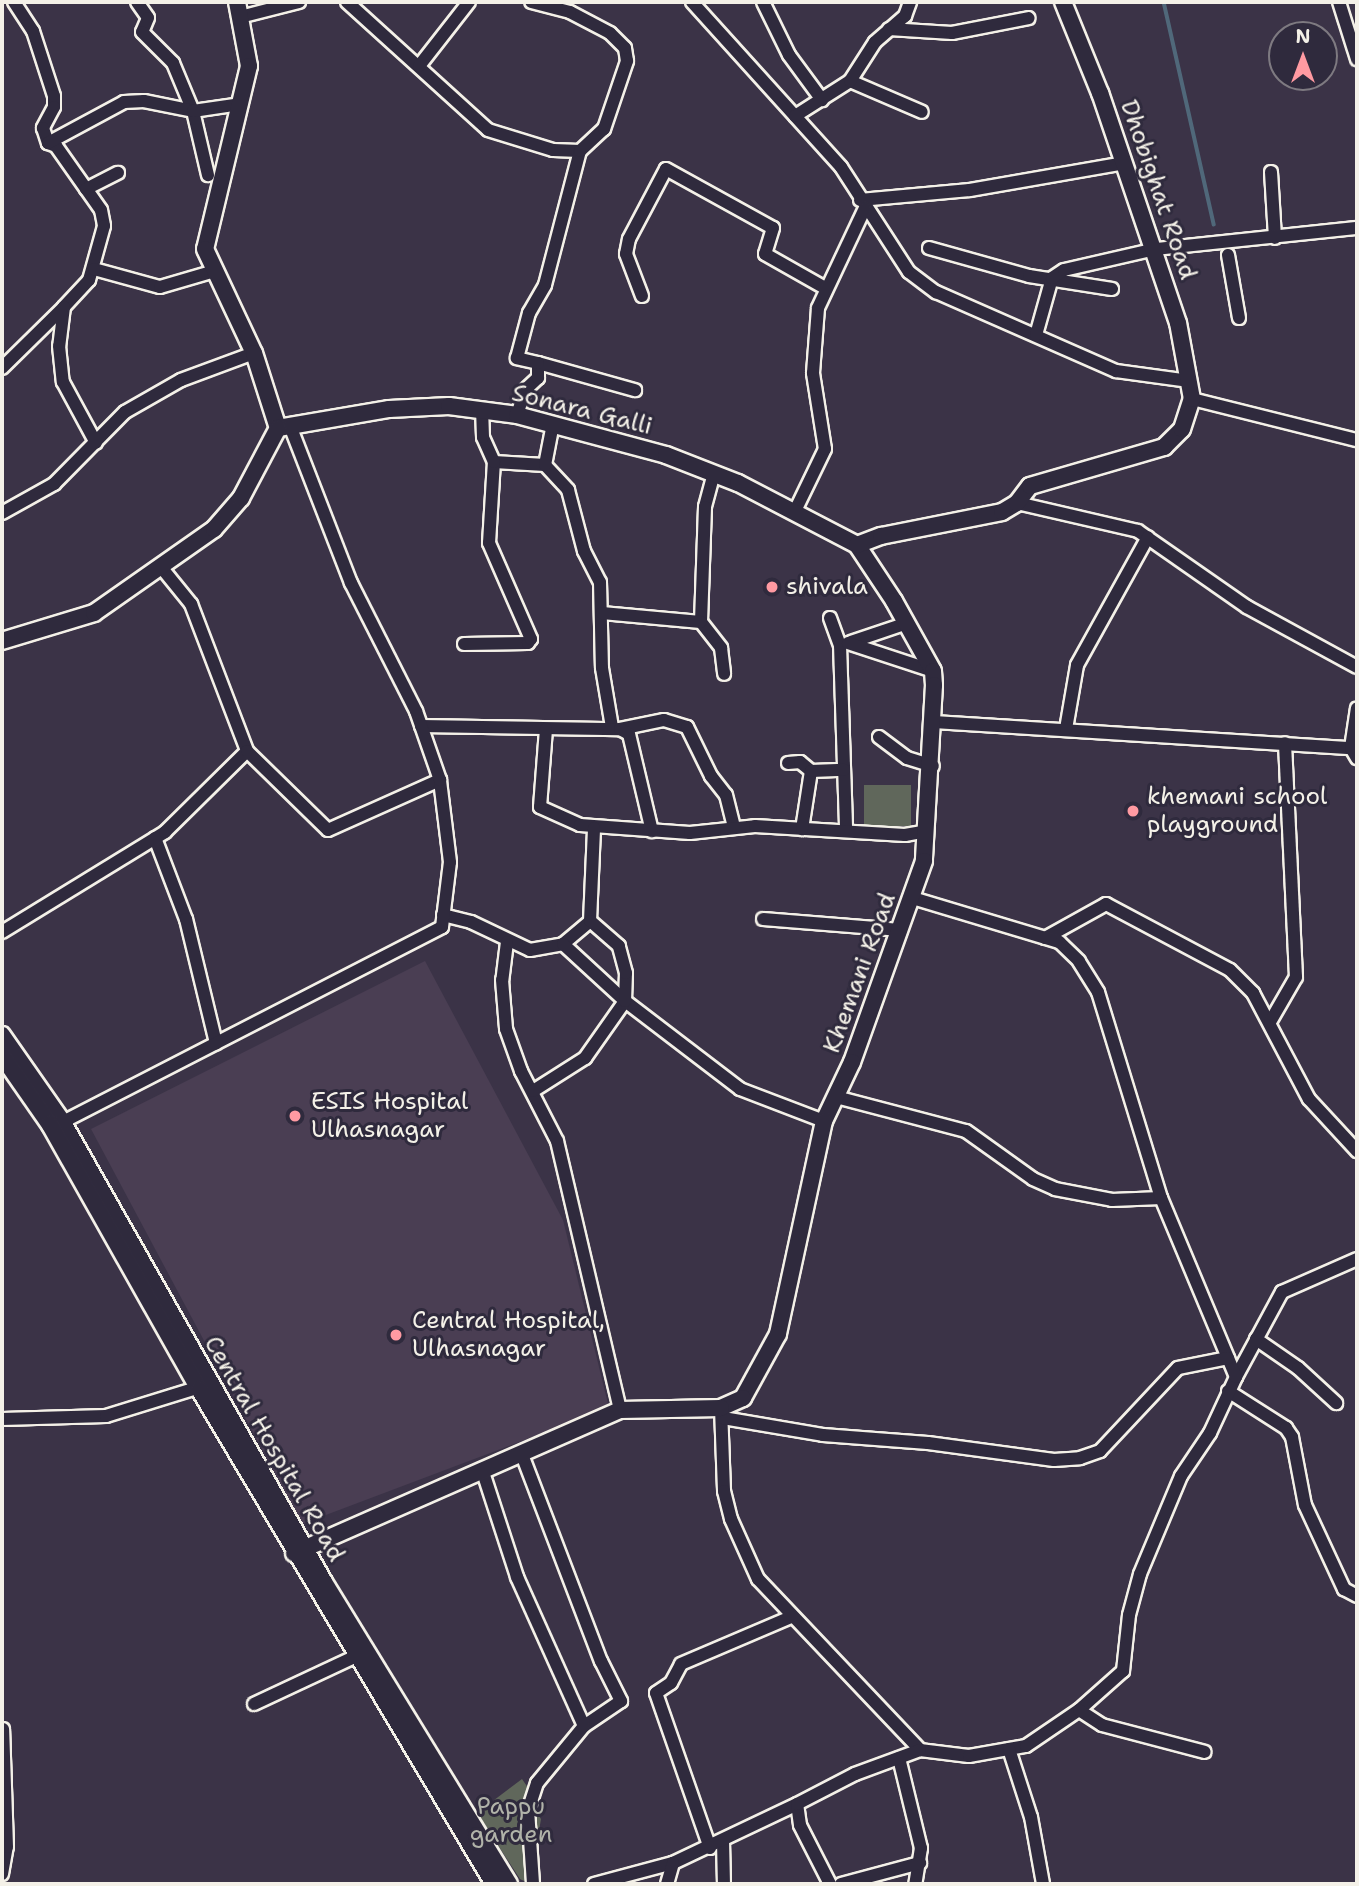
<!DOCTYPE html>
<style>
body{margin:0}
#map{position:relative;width:1359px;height:1886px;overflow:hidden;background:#3b3347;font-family:"Shantell Sans",sans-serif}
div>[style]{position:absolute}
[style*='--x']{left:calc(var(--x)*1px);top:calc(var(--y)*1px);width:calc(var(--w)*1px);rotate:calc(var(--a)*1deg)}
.built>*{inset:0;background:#4a3e53}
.green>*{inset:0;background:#60675b;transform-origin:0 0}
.stream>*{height:3.5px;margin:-1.75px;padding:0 1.75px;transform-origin:1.75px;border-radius:1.75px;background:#50687a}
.roads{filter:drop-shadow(2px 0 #f4f1e8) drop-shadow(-2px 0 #f4f1e8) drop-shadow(0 2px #f4f1e8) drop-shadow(0 -2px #f4f1e8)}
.minor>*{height:12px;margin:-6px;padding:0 6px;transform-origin:6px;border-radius:6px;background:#2f2a3d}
.tertiary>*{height:16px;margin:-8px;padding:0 8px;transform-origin:8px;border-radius:8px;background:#2f2a3d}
.dots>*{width:19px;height:19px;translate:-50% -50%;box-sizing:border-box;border:4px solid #2f2a3d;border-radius:50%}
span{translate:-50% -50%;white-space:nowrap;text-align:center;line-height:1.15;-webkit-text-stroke:6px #2f2a3d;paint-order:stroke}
.street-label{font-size:24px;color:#f4f1e8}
.poi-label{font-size:24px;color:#f4f1e8}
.left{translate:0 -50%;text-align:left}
.park-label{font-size:24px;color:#b1b3a9}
.frame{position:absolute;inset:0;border:4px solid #f4f1e8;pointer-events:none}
.north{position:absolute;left:1268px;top:21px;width:70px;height:70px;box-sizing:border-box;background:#2f2a3d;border:2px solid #7e7a81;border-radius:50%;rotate:0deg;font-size:19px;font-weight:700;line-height:28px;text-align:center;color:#f4f1e8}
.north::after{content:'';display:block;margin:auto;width:24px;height:32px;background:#ff9aa2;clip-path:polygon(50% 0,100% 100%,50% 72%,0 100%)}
</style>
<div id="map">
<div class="built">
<div style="clip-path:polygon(425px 961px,563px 1220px,609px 1408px,302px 1524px,91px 1129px)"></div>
</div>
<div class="green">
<div style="left:864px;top:785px;width:47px;height:41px"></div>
<div style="clip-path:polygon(522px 1779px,535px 1798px,529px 1802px,541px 1819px,530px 1884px,520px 1879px,477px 1813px)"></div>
</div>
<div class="stream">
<div style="--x:1164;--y:2;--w:228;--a:77.3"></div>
</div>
<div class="roads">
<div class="minor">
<div style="--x:14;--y:2;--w:35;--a:57"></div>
<div style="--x:33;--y:31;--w:68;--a:72.1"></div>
<div style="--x:54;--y:96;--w:11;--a:90"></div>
<div style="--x:54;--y:107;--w:24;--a:118"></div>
<div style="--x:43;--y:128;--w:16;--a:72"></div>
<div style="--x:48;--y:143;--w:9;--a:21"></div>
<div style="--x:56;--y:146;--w:78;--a:54.9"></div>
<div style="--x:101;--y:210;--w:16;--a:79"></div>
<div style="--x:104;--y:226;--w:56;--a:105.5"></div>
<div style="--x:89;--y:280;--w:37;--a:133"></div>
<div style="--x:64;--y:307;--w:39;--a:97"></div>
<div style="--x:59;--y:346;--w:36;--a:84"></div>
<div style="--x:63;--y:382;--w:69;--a:61.6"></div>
<div style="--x:137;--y:2;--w:19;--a:55"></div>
<div style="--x:148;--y:18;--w:15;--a:113"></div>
<div style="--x:142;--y:32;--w:44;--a:45"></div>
<div style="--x:173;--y:63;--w:52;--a:67.4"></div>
<div style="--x:193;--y:111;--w:66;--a:76.8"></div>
<div style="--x:347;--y:2;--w:190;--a:42.2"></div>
<div style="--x:488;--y:130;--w:68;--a:17.1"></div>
<div style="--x:553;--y:150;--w:27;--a:2"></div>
<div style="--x:692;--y:2;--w:222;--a:47.9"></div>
<div style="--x:841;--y:167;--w:125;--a:57.1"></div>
<div style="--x:909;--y:272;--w:34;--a:37"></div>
<div style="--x:936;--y:292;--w:197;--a:23.7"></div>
<div style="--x:1116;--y:371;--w:74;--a:7.8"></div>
<div style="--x:763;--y:2;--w:59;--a:63.9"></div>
<div style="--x:789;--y:55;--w:56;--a:53.7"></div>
<div style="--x:1339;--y:2;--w:60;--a:72.5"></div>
<div style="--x:240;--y:17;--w:61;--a:-14.3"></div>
<div style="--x:889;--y:29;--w:63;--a:3.6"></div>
<div style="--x:952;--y:33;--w:78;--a:-11"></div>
<div style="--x:419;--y:66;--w:81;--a:-52"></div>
<div style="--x:850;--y:81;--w:78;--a:23.3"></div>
<div style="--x:795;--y:116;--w:65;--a:-32.5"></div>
<div style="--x:850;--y:81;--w:46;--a:-57.3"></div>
<div style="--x:875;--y:42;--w:40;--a:-41"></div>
<div style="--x:905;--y:16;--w:15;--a:-70"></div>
<div style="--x:48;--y:143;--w:86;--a:-28.3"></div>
<div style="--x:124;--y:102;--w:20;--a:-3"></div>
<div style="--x:144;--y:101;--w:50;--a:11.5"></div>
<div style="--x:193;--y:111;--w:49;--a:-8.3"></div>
<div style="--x:1271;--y:172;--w:66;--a:86.5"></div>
<div style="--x:86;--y:189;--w:36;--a:-27"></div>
<div style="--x:860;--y:200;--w:110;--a:-5.2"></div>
<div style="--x:970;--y:190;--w:157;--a:-9.9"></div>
<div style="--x:929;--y:248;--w:104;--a:15.6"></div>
<div style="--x:1029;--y:276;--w:84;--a:8.9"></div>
<div style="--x:1228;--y:255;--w:64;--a:80.1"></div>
<div style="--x:94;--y:269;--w:68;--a:15.3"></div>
<div style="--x:160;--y:287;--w:57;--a:-16.2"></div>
<div style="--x:642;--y:296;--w:45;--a:-110.9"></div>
<div style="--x:626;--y:254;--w:15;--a:-79"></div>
<div style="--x:629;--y:239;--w:79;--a:-62.1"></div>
<div style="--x:666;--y:169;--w:122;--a:28.9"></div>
<div style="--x:773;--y:228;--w:27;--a:107"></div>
<div style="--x:765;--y:254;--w:69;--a:29.5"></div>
<div style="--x:1036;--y:335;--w:59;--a:-74.3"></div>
<div style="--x:1052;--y:278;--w:14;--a:-34"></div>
<div style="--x:1064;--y:270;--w:94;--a:-12.9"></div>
<div style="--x:1156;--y:249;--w:202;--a:-6"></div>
<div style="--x:538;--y:363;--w:101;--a:15.6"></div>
<div style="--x:2;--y:368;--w:87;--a:-44.5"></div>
<div style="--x:1192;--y:399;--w:170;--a:14"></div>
<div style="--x:517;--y:415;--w:26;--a:-72"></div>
<div style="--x:525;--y:390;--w:18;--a:-43"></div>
<div style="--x:538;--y:378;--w:15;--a:-90"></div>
<div style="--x:538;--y:363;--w:22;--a:-167"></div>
<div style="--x:517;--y:358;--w:47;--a:-75.1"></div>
<div style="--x:529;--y:313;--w:32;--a:-60"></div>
<div style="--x:545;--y:285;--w:138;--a:-75.4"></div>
<div style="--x:580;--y:151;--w:33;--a:-43"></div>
<div style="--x:604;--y:129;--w:72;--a:-71.3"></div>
<div style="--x:627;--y:61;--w:13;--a:-99"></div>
<div style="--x:625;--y:48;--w:21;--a:-135"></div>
<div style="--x:610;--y:33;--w:45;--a:-152.3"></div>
<div style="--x:570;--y:12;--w:40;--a:-165.6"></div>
<div style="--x:494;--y:462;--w:51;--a:3.4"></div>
<div style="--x:545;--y:465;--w:34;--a:47"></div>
<div style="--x:568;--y:490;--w:63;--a:75.3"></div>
<div style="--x:584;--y:551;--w:35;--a:63"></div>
<div style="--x:600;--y:582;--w:86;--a:88.7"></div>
<div style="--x:602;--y:668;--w:60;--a:80.4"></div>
<div style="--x:545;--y:465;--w:38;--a:-79"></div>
<div style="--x:714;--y:473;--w:35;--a:105"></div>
<div style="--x:705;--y:507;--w:115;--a:92"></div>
<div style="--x:701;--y:622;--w:33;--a:52"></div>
<div style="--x:721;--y:648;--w:26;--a:83"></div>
<div style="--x:1017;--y:503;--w:124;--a:13"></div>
<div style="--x:1138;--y:531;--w:133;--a:34.9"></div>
<div style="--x:1247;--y:607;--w:125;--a:28.6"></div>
<div style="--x:795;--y:511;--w:69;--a:-64.2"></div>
<div style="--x:825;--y:449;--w:77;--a:-99"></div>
<div style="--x:813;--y:373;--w:65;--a:-85.6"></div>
<div style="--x:818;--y:308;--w:110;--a:-64.8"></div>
<div style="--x:2;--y:513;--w:60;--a:-29.1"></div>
<div style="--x:54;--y:484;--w:101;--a:-45.4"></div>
<div style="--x:125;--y:412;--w:64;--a:-29.7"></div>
<div style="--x:181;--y:380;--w:78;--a:-20.3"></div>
<div style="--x:161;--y:567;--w:48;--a:51"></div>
<div style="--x:191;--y:604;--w:157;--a:69.1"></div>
<div style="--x:602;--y:613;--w:99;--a:5.2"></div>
<div style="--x:830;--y:618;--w:29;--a:70"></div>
<div style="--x:840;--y:645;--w:184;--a:88.1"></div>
<div style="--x:851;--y:642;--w:59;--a:-18.7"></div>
<div style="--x:848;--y:643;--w:89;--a:18.2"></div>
<div style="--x:464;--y:644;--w:64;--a:-0.9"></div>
<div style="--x:528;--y:643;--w:5;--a:-53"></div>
<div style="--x:531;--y:639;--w:105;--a:-113.6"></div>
<div style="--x:489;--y:543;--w:81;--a:-86.5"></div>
<div style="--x:494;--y:462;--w:27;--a:-114"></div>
<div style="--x:483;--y:437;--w:27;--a:-92"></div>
<div style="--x:934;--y:722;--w:418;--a:3.6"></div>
<div style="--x:1351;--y:748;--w:12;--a:59"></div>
<div style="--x:421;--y:726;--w:199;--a:0.9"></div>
<div style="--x:620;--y:729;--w:45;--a:-11.6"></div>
<div style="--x:664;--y:720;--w:24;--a:17"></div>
<div style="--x:687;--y:727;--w:55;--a:63.9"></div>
<div style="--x:711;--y:776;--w:24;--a:52"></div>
<div style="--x:726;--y:795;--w:32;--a:76"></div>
<div style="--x:546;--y:729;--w:78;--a:94.4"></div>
<div style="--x:540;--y:807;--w:44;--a:24.2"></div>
<div style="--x:580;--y:825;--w:110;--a:4.2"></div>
<div style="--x:690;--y:833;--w:65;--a:-6.1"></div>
<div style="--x:755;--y:826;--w:150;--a:3.4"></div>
<div style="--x:905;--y:835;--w:22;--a:-10"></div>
<div style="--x:620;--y:729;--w:10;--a:29"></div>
<div style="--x:629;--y:734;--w:100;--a:76.7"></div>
<div style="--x:1066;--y:729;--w:65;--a:-80.2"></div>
<div style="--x:1077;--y:665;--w:146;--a:-61"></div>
<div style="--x:879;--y:737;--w:35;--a:37"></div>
<div style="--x:907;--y:758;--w:27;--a:17"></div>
<div style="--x:1351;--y:748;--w:40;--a:-81.5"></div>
<div style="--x:788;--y:763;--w:12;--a:-5"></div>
<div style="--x:800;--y:762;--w:14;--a:39"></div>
<div style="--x:811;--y:771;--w:59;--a:98.8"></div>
<div style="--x:811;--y:771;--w:33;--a:-2"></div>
<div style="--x:155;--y:838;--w:87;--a:69.1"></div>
<div style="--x:186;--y:919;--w:128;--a:76.4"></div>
<div style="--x:443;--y:915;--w:29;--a:14"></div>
<div style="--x:471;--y:922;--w:65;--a:25.4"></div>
<div style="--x:530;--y:950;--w:34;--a:-10"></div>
<div style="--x:563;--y:944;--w:35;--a:-40"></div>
<div style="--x:590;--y:921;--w:93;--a:-87.5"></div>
<div style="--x:763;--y:919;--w:138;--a:4.6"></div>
<div style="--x:2;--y:932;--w:191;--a:-31.5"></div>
<div style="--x:165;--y:832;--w:115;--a:-44.6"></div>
<div style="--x:247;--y:751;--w:113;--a:44.3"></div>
<div style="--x:328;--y:830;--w:123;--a:-24.1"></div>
<div style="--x:1045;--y:938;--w:70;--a:-29.1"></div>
<div style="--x:1106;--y:904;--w:140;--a:28"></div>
<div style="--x:1230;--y:970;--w:33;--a:45"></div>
<div style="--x:1253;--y:993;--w:120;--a:62.2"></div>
<div style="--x:1309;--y:1099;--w:71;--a:47.3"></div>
<div style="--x:507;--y:942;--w:38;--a:97"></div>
<div style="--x:502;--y:980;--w:49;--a:85.3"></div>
<div style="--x:506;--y:1029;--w:45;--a:70.3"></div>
<div style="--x:521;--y:1071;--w:79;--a:62.8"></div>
<div style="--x:557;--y:1141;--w:276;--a:76.8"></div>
<div style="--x:563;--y:944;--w:84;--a:42.6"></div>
<div style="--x:625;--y:1001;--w:145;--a:37.4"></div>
<div style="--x:740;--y:1089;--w:90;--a:20.9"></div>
<div style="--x:1270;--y:1022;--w:52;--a:-60"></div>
<div style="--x:1296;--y:977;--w:234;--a:-92.7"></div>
<div style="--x:533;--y:1091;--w:62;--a:-32.4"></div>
<div style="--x:585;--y:1058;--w:70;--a:-54.9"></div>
<div style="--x:625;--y:1001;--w:28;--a:-88"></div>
<div style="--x:626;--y:973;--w:28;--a:-105"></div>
<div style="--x:619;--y:946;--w:38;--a:-139"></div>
<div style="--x:836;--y:1097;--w:134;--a:14.7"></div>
<div style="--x:966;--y:1131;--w:82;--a:35.6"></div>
<div style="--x:1033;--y:1179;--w:24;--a:24"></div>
<div style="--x:1055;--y:1189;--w:58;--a:10.9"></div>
<div style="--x:1112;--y:1200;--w:49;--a:-2.3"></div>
<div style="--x:55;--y:1126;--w:435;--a:-27.2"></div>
<div style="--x:442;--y:927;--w:65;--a:-83"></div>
<div style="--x:450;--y:862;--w:83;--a:-97"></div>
<div style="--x:440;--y:780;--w:73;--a:-109.2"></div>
<div style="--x:416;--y:711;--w:144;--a:-116.9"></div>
<div style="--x:351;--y:583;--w:168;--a:-111.2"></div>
<div style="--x:1256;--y:1339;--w:51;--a:34.6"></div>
<div style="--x:1298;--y:1368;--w:52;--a:42.6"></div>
<div style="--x:1236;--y:1377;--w:97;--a:-61.6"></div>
<div style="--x:1282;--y:1292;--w:82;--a:-23.7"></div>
<div style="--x:1228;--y:1391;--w:69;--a:32.5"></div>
<div style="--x:1286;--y:1428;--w:11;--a:56"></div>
<div style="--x:1292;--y:1437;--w:69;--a:79.2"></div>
<div style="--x:1305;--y:1505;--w:93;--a:65.1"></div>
<div style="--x:1344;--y:1589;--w:15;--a:28"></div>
<div style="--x:721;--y:1408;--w:83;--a:87.9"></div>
<div style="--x:724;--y:1491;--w:29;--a:76"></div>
<div style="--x:731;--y:1519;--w:66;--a:65.8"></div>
<div style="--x:758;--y:1579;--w:236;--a:46.5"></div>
<div style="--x:920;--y:1750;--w:49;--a:7"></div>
<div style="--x:969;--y:1756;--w:58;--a:-10"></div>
<div style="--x:1026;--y:1746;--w:64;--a:-34.2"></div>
<div style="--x:1079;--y:1710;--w:59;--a:-41.6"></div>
<div style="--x:1123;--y:1671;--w:56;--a:-83.9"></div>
<div style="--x:1129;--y:1615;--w:42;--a:-75"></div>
<div style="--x:1140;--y:1574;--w:106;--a:-67.3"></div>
<div style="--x:1181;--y:1476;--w:52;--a:-56"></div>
<div style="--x:1210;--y:1433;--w:62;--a:-65.1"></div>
<div style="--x:1236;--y:1377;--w:194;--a:-112.7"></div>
<div style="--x:1161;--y:1198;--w:215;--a:-107"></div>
<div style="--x:1098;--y:992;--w:36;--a:-122"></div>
<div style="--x:1079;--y:961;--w:28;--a:-136"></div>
<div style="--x:1059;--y:942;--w:153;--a:-163.3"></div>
<div style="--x:723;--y:1418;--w:101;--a:9.6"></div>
<div style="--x:823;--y:1435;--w:105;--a:4.4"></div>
<div style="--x:928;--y:1443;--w:127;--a:7.7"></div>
<div style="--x:1054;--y:1460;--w:26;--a:-4"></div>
<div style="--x:1080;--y:1458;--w:21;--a:-19"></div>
<div style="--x:1100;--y:1451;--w:114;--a:-46.8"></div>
<div style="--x:1178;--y:1368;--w:51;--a:-11.3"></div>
<div style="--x:2;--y:1419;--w:104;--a:-1.7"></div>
<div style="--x:106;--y:1416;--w:105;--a:-17.2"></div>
<div style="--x:521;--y:1452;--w:224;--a:69.1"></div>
<div style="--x:601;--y:1661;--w:45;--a:63.4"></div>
<div style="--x:621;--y:1701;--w:45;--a:146"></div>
<div style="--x:584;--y:1726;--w:74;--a:129.5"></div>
<div style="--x:537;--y:1783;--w:28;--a:108"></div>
<div style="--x:528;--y:1810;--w:74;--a:86.1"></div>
<div style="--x:482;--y:1469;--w:114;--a:72"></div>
<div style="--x:517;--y:1577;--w:163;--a:65.8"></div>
<div style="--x:254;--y:1704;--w:123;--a:-25.1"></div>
<div style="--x:1079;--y:1710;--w:27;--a:33"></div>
<div style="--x:1102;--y:1725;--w:106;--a:14.7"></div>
<div style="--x:1009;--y:1749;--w:71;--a:72.1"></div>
<div style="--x:1031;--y:1817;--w:68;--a:79.8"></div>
<div style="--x:899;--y:1758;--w:93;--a:76.3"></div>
<div style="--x:921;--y:1848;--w:36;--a:99"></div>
<div style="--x:723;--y:1841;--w:43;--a:88.7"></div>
<div style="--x:710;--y:1848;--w:164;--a:-109.2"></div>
<div style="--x:656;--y:1693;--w:18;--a:-34"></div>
<div style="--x:671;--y:1683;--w:21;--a:-62"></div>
<div style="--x:681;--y:1664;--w:120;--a:-23.1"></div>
<div style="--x:2;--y:1874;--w:27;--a:-80"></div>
<div style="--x:7;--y:1847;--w:118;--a:-91.9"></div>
<div style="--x:594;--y:1884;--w:82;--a:-14.9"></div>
<div style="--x:673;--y:1863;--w:137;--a:-25.4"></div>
<div style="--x:667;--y:1884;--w:22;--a:-74"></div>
<div style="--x:830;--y:1884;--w:66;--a:-117"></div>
<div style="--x:800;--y:1825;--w:21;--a:-98"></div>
<div style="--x:797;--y:1804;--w:65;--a:-27.3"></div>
<div style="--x:855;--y:1774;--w:69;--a:-20.3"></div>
<div style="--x:841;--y:1884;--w:82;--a:-14.9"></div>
</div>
<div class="tertiary">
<div style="--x:237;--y:2;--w:65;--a:79.4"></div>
<div style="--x:249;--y:66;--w:188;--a:103.5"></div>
<div style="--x:205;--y:249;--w:115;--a:64.8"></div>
<div style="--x:254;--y:353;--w:79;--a:72.3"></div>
<div style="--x:278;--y:428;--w:113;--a:-9.7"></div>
<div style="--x:389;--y:409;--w:60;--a:-2.9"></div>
<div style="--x:449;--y:406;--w:69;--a:7.5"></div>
<div style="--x:517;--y:415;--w:154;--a:15"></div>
<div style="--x:666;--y:455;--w:77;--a:21.3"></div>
<div style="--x:738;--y:483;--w:134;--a:27.5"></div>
<div style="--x:857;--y:545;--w:67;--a:56.5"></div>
<div style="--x:894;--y:601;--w:80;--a:60.9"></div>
<div style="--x:933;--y:671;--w:14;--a:86"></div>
<div style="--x:934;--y:685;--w:176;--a:93.3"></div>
<div style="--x:924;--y:861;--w:214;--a:109.7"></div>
<div style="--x:852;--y:1062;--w:65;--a:115.4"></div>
<div style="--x:824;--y:1121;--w:218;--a:102.2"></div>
<div style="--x:778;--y:1334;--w:73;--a:118.7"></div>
<div style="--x:743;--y:1398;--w:24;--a:156"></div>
<div style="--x:721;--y:1408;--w:101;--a:178.9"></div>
<div style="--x:620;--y:1410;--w:356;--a:156.3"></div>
<div style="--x:857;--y:545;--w:26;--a:-21"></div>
<div style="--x:881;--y:536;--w:123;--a:-11.2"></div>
<div style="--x:1002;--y:512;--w:17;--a:-31"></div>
<div style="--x:1017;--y:503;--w:21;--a:-53"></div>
<div style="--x:1030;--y:486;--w:140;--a:-16.2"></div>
<div style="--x:1164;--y:447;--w:25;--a:-45"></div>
<div style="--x:1182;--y:429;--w:32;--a:-72"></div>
<div style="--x:1192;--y:399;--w:77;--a:-100.4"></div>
<div style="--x:1178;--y:323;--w:243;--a:-108.7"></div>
<div style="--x:1100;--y:93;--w:98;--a:-112.1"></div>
<div style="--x:2;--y:641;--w:96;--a:-16.9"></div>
<div style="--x:94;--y:613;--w:146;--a:-35"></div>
<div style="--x:214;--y:529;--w:41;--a:-48.9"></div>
<div style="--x:241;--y:498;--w:79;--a:-62.1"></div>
<div style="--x:2;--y:1035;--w:105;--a:55.1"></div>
<div style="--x:62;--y:1121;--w:530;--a:60.39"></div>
<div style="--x:324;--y:1582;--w:354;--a:58.5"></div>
<div style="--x:2;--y:1056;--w:84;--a:55.2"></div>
<div style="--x:50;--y:1125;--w:303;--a:60.6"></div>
<div style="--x:199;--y:1389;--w:576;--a:59.21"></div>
</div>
</div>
<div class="dots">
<div style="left:772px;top:587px;background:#ff9aa2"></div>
<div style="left:1133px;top:811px;background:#ff9aa2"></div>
<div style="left:295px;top:1116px;background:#ff9aa2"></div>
<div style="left:396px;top:1335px;background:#ff9aa2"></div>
</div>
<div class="street-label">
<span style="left:1158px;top:190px;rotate:71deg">Dhobighat Road</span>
<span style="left:582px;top:410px;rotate:14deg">Sonara Galli</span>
<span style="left:860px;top:973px;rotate:-70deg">Khemani Road</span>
<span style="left:274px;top:1449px;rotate:60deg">Central Hospital Road</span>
</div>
<div class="poi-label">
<span class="left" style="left:786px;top:587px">shivala</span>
<span class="left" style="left:1147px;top:811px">khemani school<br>playground</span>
<span class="left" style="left:311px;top:1116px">ESIS Hospital<br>Ulhasnagar</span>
<span class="left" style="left:412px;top:1335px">Central Hospital,<br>Ulhasnagar</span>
</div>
<div class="park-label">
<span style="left:511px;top:1821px">Pappu<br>garden</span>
</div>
<div class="frame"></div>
<div class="north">N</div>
</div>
